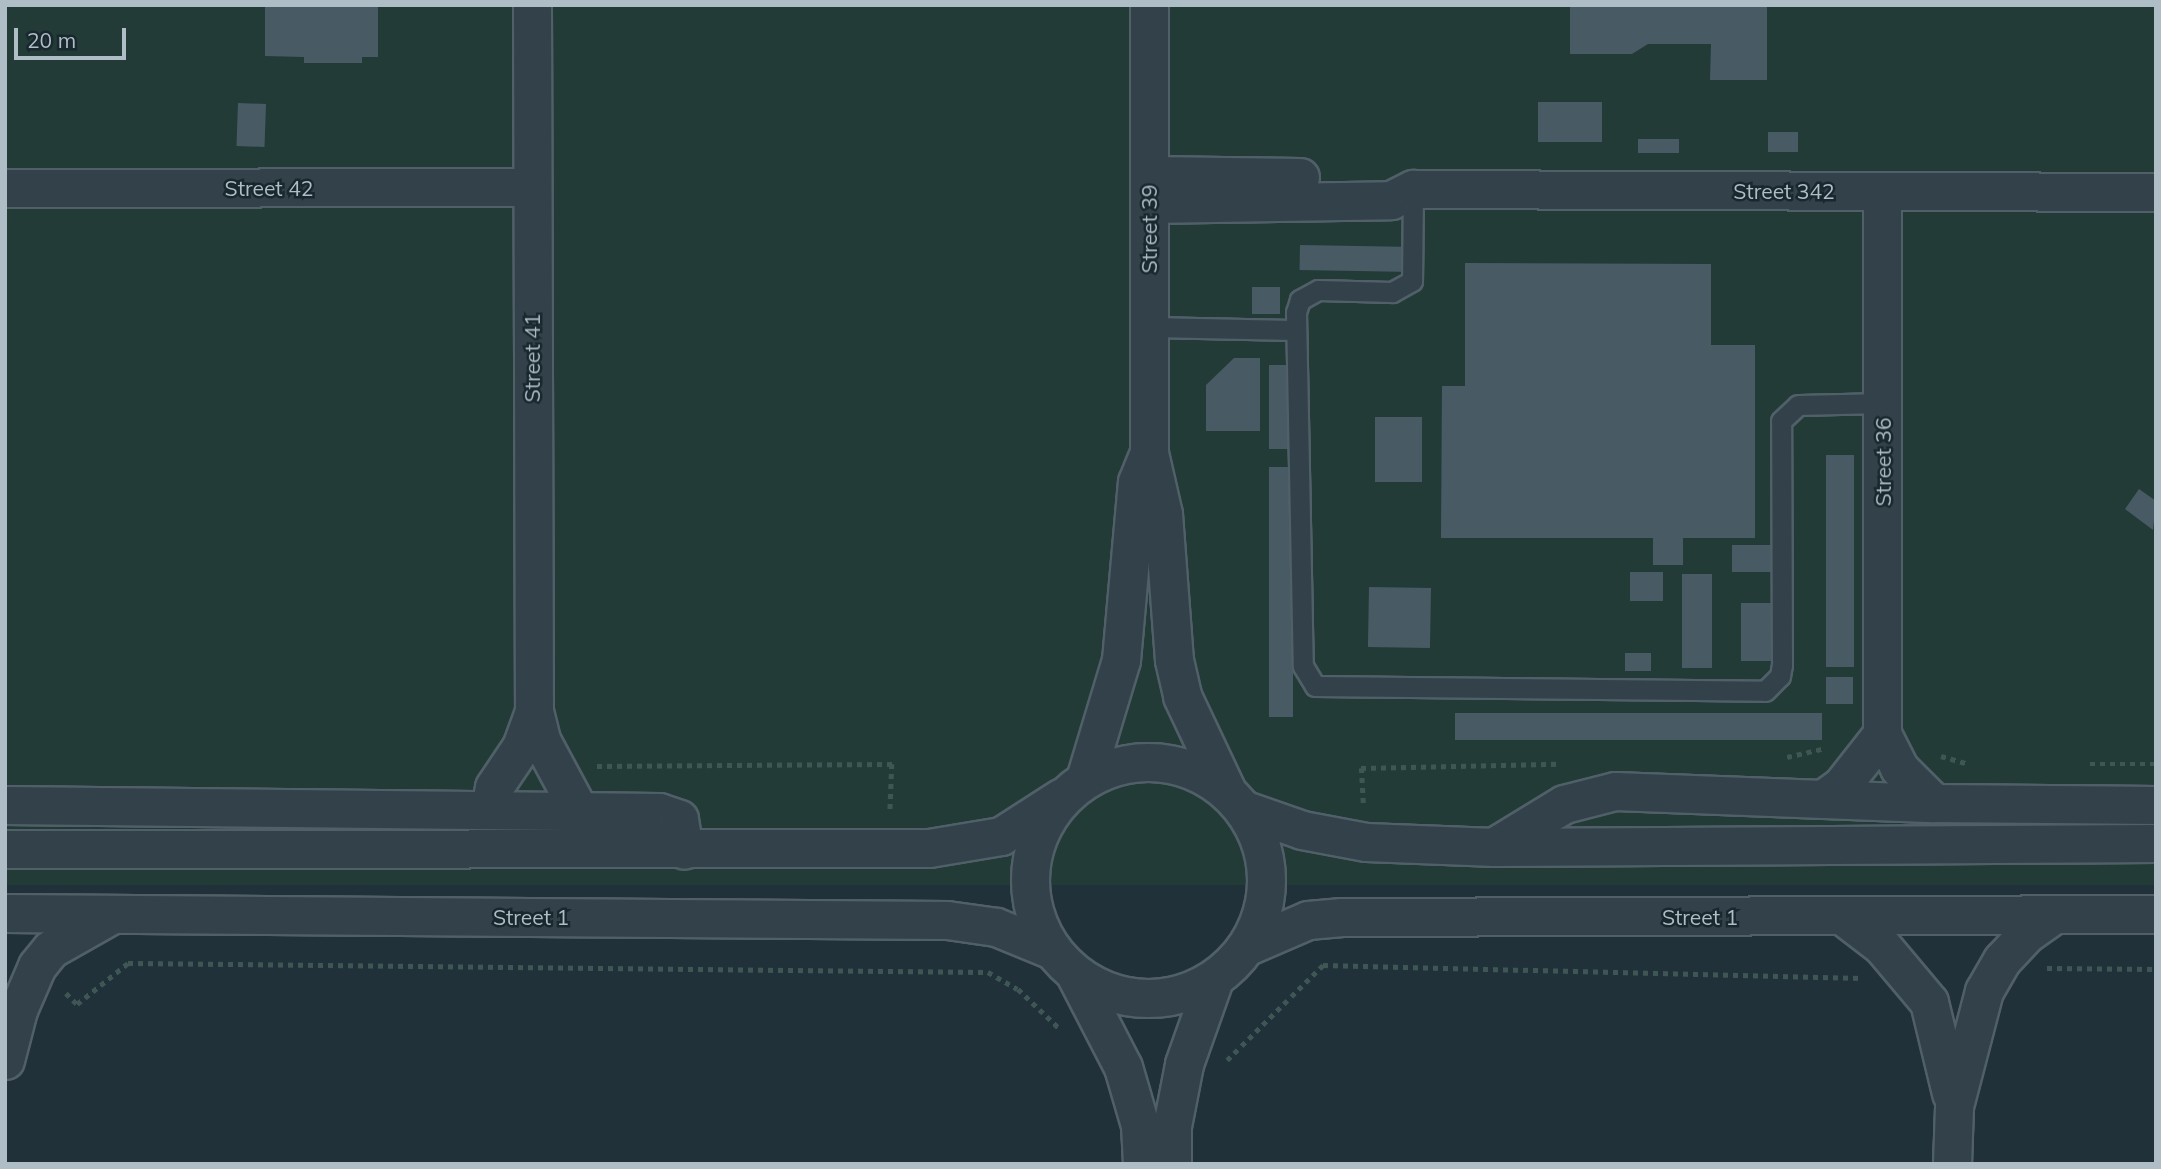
<!DOCTYPE html>
<style>
body{margin:0}
#map{position:relative;width:2161px;height:1169px;overflow:hidden;background:#20313a;font-family:Mulish,sans-serif}
div>[style]{position:absolute}
[style*='--x']{left:calc(var(--x)*1px);top:calc(var(--y)*1px);width:calc(var(--w)*1px);rotate:calc(var(--a)*1deg)}
.green>*{inset:0;background:#223b37;transform-origin:0 0}
.building>*{inset:0;background:#485b65;transform-origin:0 0}
.path>*{height:4.5px;margin-top:-2.25px;transform-origin:0;background:repeating-linear-gradient(90deg,#3f5754 0 5px,transparent 0 10px)}
.roads{filter:drop-shadow(2px 0 #516068) drop-shadow(-2px 0 #516068) drop-shadow(0 2px #516068) drop-shadow(0 -2px #516068)}
.service>*{height:19px;margin:-9.5px;padding:0 9.5px;transform-origin:9.5px;border-radius:9.5px;background:#33424a}
.minor>*{height:37px;margin:-18.5px;padding:0 18.5px;transform-origin:18.5px;border-radius:18.5px;background:#33424a}
.minor>.ring{margin:-18.5px;padding:0;box-sizing:content-box;background:none;border:37px solid #33424a;border-radius:50%}
span{translate:-50% -50%;white-space:nowrap;text-align:center;line-height:1.15;-webkit-text-stroke:5px #19272e;paint-order:stroke}
.street-label{font-size:21px;color:#aebdc6}
.frame{position:absolute;inset:0;border:7px solid #aebdc6;pointer-events:none}
.scale{position:absolute;left:14px;top:28px;width:112px;height:32px;box-sizing:border-box;border:4px solid #aebdc6;border-top:0;padding-left:9px;font-size:21px;line-height:24px;white-space:nowrap;color:#aebdc6;-webkit-text-stroke:5px #19272e;paint-order:stroke}
</style>
<div id="map">
<div class="green">
<div style="left:5px;top:5px;width:2151px;height:880px"></div>
</div>
<div class="building">
<div style="clip-path:polygon(265px 5px,378px 5px,378px 57px,362px 57px,362px 63px,304px 63px,304px 57px,265px 56px)"></div>
<div style="clip-path:polygon(1570px 5px,1767px 5px,1767px 80px,1710px 80px,1711px 44px,1648px 44px,1632px 54px,1570px 54px)"></div>
<div style="left:1538px;top:102px;width:64px;height:40px"></div>
<div style="left:238px;top:103px;width:28px;height:43px;rotate:2deg"></div>
<div style="left:1768px;top:132px;width:30px;height:20px"></div>
<div style="left:1638px;top:139px;width:41px;height:14px"></div>
<div style="left:1300px;top:245px;width:114px;height:25px;rotate:1deg"></div>
<div style="clip-path:polygon(1465px 263px,1711px 264px,1711px 345px,1755px 345px,1755px 538px,1683px 538px,1683px 565px,1653px 565px,1653px 538px,1441px 538px,1442px 386px,1465px 386px)"></div>
<div style="left:1252px;top:287px;width:28px;height:27px"></div>
<div style="clip-path:polygon(1234px 358px,1260px 358px,1260px 431px,1206px 431px,1206px 385px)"></div>
<div style="left:1269px;top:365px;width:24px;height:84px"></div>
<div style="left:1375px;top:417px;width:47px;height:65px"></div>
<div style="left:1826px;top:455px;width:28px;height:212px"></div>
<div style="left:1269px;top:467px;width:24px;height:250px"></div>
<div style="clip-path:polygon(2139px 489px,2156px 501px,2153px 530px,2125px 509px)"></div>
<div style="left:1732px;top:545px;width:42px;height:27px"></div>
<div style="left:1630px;top:572px;width:33px;height:29px"></div>
<div style="left:1682px;top:574px;width:30px;height:94px"></div>
<div style="left:1369px;top:587px;width:62px;height:60px;rotate:1deg"></div>
<div style="left:1741px;top:603px;width:30px;height:58px"></div>
<div style="left:1625px;top:653px;width:26px;height:18px"></div>
<div style="left:1826px;top:677px;width:27px;height:27px"></div>
<div style="left:1455px;top:713px;width:367px;height:27px"></div>
</div>
<div class="path">
<div style="--x:1941;--y:756;--w:29;--a:16"></div>
<div style="--x:1787;--y:757;--w:37;--a:-13"></div>
<div style="--x:2090;--y:764;--w:66;--a:0"></div>
<div style="--x:597;--y:766;--w:295;--a:-0.4"></div>
<div style="--x:892;--y:764;--w:49;--a:92.3"></div>
<div style="--x:1363;--y:803;--w:35;--a:-93"></div>
<div style="--x:1361;--y:768;--w:197;--a:-1.2"></div>
<div style="--x:2047;--y:968;--w:109;--a:0.5"></div>
<div style="--x:66;--y:993;--w:16;--a:45"></div>
<div style="--x:77;--y:1004;--w:65;--a:-38.8"></div>
<div style="--x:128;--y:963;--w:860;--a:0.6"></div>
<div style="--x:988;--y:972;--w:34;--a:30"></div>
<div style="--x:1018;--y:989;--w:58;--a:43.6"></div>
<div style="--x:1227;--y:1060;--w:135;--a:-44.7"></div>
<div style="--x:1323;--y:965;--w:539;--a:1.38"></div>
</div>
<div class="roads">
<div class="service">
<div style="--x:1413;--y:189;--w:92;--a:90.6"></div>
<div style="--x:1412;--y:281;--w:23;--a:151"></div>
<div style="--x:1392;--y:292;--w:74;--a:-178.5"></div>
<div style="--x:1318;--y:290;--w:21;--a:151"></div>
<div style="--x:1300;--y:300;--w:13;--a:108"></div>
<div style="--x:1296;--y:312;--w:354;--a:88.9"></div>
<div style="--x:1303;--y:666;--w:23;--a:59"></div>
<div style="--x:1315;--y:686;--w:450;--a:0.6"></div>
<div style="--x:1765;--y:691;--w:21;--a:-45"></div>
<div style="--x:1780;--y:676;--w:11;--a:-80"></div>
<div style="--x:1782;--y:665;--w:244;--a:-90.2"></div>
<div style="--x:1781;--y:421;--w:23;--a:-43"></div>
<div style="--x:1798;--y:405;--w:85;--a:-1.3"></div>
<div style="--x:1149;--y:327;--w:146;--a:1.2"></div>
</div>
<div class="minor">
<div style="--x:532;--y:5;--w:706;--a:89.84"></div>
<div style="--x:534;--y:711;--w:30;--a:76"></div>
<div style="--x:541;--y:740;--w:78;--a:61.8"></div>
<div style="--x:1149;--y:5;--w:448;--a:90"></div>
<div style="--x:1149;--y:453;--w:63;--a:77.1"></div>
<div style="--x:1163;--y:514;--w:146;--a:85.7"></div>
<div style="--x:1174;--y:660;--w:37;--a:77"></div>
<div style="--x:1182;--y:696;--w:103;--a:64.7"></div>
<div style="--x:1149;--y:175;--w:151;--a:0.8"></div>
<div style="--x:5;--y:188;--w:527;--a:-0.11"></div>
<div style="--x:1882;--y:191;--w:543;--a:90"></div>
<div style="--x:1882;--y:734;--w:38;--a:63"></div>
<div style="--x:1899;--y:768;--w:49;--a:45"></div>
<div style="--x:1149;--y:204;--w:242;--a:-0.9"></div>
<div style="--x:1391;--y:200;--w:25;--a:-27"></div>
<div style="--x:1413;--y:189;--w:743;--a:0.23"></div>
<div class="ring" style="left:1030px;top:762px;width:199px;height:199px"></div>
<div style="--x:1085;--y:779;--w:124;--a:-73.2"></div>
<div style="--x:1121;--y:660;--w:179;--a:-84.9"></div>
<div style="--x:1137;--y:482;--w:27;--a:-68"></div>
<div style="--x:1823;--y:799;--w:24;--a:-36"></div>
<div style="--x:1842;--y:785;--w:65;--a:-51.9"></div>
<div style="--x:5;--y:805;--w:654;--a:0.61"></div>
<div style="--x:659;--y:812;--w:21;--a:19"></div>
<div style="--x:679;--y:819;--w:31;--a:81"></div>
<div style="--x:490;--y:808;--w:21;--a:-79"></div>
<div style="--x:494;--y:787;--w:48;--a:-56"></div>
<div style="--x:521;--y:747;--w:38;--a:-70"></div>
<div style="--x:1245;--y:810;--w:60;--a:19.3"></div>
<div style="--x:1302;--y:830;--w:65;--a:10.6"></div>
<div style="--x:1366;--y:842;--w:129;--a:2.2"></div>
<div style="--x:1495;--y:847;--w:661;--a:-0.35"></div>
<div style="--x:1495;--y:846;--w:81;--a:-31.3"></div>
<div style="--x:1564;--y:804;--w:53;--a:-14.3"></div>
<div style="--x:1615;--y:791;--w:319;--a:2.2"></div>
<div style="--x:1934;--y:803;--w:222;--a:0.5"></div>
<div style="--x:5;--y:849;--w:924;--a:-0.06"></div>
<div style="--x:929;--y:848;--w:73;--a:-9.5"></div>
<div style="--x:1001;--y:836;--w:72;--a:-32.6"></div>
<div style="--x:5;--y:913;--w:942;--a:0.43"></div>
<div style="--x:947;--y:920;--w:49;--a:8.1"></div>
<div style="--x:996;--y:927;--w:61;--a:22.3"></div>
<div style="--x:1843;--y:916;--w:49;--a:37.6"></div>
<div style="--x:1882;--y:946;--w:73;--a:50"></div>
<div style="--x:1929;--y:1002;--w:94;--a:76.4"></div>
<div style="--x:1250;--y:945;--w:63;--a:-23.3"></div>
<div style="--x:1308;--y:920;--w:34;--a:-5"></div>
<div style="--x:1342;--y:917;--w:814;--a:-0.21"></div>
<div style="--x:1076;--y:976;--w:102;--a:62.7"></div>
<div style="--x:1123;--y:1067;--w:60;--a:73.7"></div>
<div style="--x:1140;--y:1125;--w:39;--a:87"></div>
<div style="--x:5;--y:1060;--w:52;--a:-75.4"></div>
<div style="--x:18;--y:1010;--w:48;--a:-66.6"></div>
<div style="--x:37;--y:966;--w:22;--a:-51"></div>
<div style="--x:51;--y:949;--w:67;--a:-29.6"></div>
<div style="--x:1172;--y:1164;--w:38;--a:-90"></div>
<div style="--x:1172;--y:1126;--w:63;--a:-79"></div>
<div style="--x:1184;--y:1064;--w:87;--a:-70.5"></div>
<div style="--x:1952;--y:1164;--w:58;--a:-88"></div>
<div style="--x:1954;--y:1106;--w:119;--a:-75.4"></div>
<div style="--x:1984;--y:991;--w:36;--a:-60"></div>
<div style="--x:2002;--y:960;--w:35;--a:-47"></div>
<div style="--x:2026;--y:934;--w:35;--a:-35"></div>
</div>
</div>
<div class="street-label">
<span style="left:269px;top:188px">Street 42</span>
<span style="left:1784px;top:191px">Street 342</span>
<span style="left:1149px;top:229px;rotate:-90deg">Street 39</span>
<span style="left:532px;top:358px;rotate:-90deg">Street 41</span>
<span style="left:1883px;top:462px;rotate:-90deg">Street 36</span>
<span style="left:531px;top:917px">Street 1</span>
<span style="left:1700px;top:917px">Street 1</span>
</div>
<div class="frame"></div>
<div class="scale">20 m</div>
</div>
